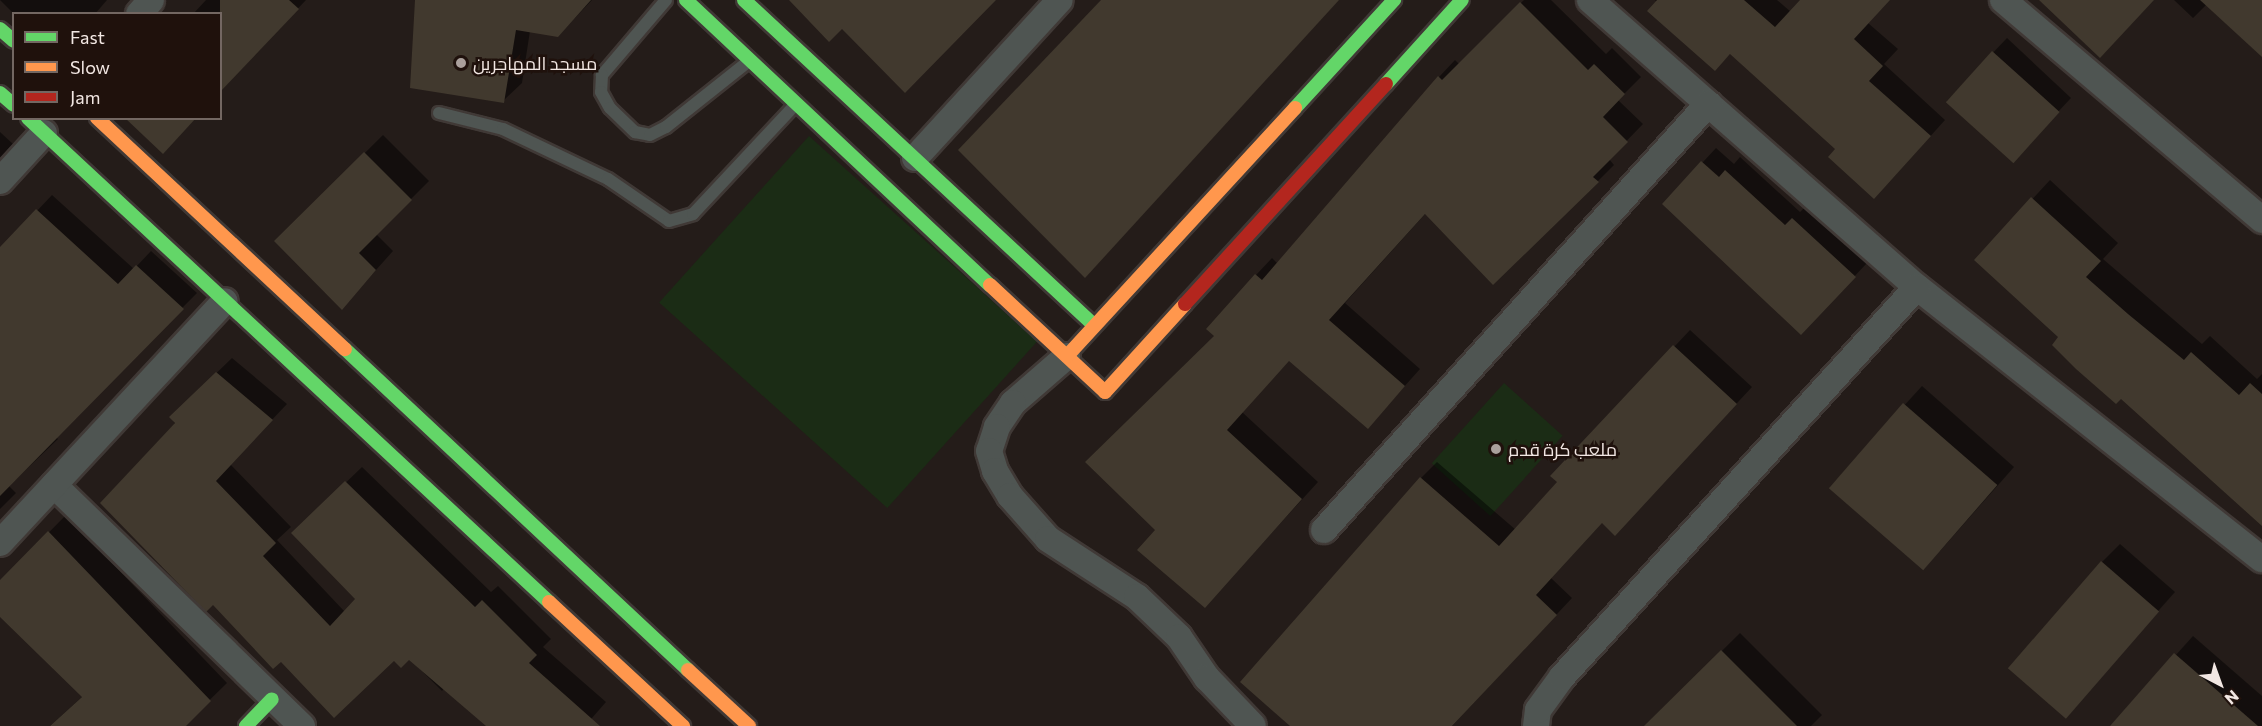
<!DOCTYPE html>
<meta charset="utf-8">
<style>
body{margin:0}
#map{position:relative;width:2262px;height:726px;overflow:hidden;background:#241c19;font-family:Commissioner,Cairo,sans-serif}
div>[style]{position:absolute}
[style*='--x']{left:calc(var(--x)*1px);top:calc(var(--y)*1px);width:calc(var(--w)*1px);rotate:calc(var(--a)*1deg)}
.green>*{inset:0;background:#1b2c15;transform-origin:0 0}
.shadow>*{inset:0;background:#0007}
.building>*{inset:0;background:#41392e;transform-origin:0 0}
.roads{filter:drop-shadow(2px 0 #403936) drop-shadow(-2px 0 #403936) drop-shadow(0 2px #403936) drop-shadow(0 -2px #403936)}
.lane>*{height:12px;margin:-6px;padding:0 6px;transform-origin:6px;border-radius:6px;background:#4f5552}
.street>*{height:26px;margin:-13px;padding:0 13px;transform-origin:13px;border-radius:13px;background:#4f5552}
.fast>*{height:14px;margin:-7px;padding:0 7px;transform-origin:7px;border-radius:7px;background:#63d668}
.slow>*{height:14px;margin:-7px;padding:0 7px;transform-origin:7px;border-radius:7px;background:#ff974d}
.jam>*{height:14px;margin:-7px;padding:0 7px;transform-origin:7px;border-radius:7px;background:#b3261e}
.dots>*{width:16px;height:16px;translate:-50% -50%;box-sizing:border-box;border:3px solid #1f110c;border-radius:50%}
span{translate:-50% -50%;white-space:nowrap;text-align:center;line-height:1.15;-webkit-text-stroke:5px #1f110c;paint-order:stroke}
.poi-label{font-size:18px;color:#f2e7e3}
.left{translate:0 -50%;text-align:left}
.legend{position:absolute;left:12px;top:12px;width:210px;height:108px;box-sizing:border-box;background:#1f110c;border:2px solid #736762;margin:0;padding:8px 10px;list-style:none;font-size:18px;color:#f2e7e3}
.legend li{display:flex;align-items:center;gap:12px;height:30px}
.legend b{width:30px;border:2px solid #736762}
.north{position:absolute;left:2190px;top:654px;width:60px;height:60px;-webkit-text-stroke:4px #1f110c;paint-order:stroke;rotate:139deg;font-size:16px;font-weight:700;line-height:24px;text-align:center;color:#f2e7e3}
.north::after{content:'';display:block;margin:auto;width:21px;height:27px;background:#f2e7e3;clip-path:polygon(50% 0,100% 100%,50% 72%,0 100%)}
</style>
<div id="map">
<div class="green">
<div style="left:809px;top:136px;width:307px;height:224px;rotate:42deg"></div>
<div style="left:1504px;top:383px;width:79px;height:108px;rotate:42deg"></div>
</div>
<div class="shadow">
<div style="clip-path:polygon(0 0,107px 0,95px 14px,14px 14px)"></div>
<div style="clip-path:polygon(206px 0,306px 0,220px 91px,220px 14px,193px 14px)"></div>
<div style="clip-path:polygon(416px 0,592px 0,558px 36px,530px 31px,522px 83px,503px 101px)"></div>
<div style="clip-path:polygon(1524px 0,1551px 0,1606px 54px,1612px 48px,1641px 77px,1618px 100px,1643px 124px,1609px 159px,1614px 165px,1598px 181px,1426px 213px,1345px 303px,1420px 369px,1368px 427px,1290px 359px,1242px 412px,1318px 482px,1205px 606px,1157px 529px,1216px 335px,1256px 275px,1272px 258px,1278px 264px,1439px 77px,1455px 60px,1459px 64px)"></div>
<div style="clip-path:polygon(1655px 0,1777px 0,1791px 12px,1802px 0,1889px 0,1868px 23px,1898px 49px,1884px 64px,1945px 120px,1890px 181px,1837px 149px,1731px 53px,1715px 69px)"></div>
<div style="clip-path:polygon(2174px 0,2262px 0,2262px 55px,2207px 4px,2193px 18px)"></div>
<div style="clip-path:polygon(2007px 38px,2071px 98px,2025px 147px,1947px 101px)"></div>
<div style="clip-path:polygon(0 132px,13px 144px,0 158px)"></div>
<div style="clip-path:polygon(383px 135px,429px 181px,376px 234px,393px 251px,342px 308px,276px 241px)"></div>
<div style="clip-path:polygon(1716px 148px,1734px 164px,1740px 157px,1800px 212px,1807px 205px,1868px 262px,1814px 319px,1664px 204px)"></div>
<div style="clip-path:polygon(2050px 180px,2118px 243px,2103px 259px,2202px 344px,2210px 336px,2257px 379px,2262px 374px,2262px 521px,1976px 260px)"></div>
<div style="clip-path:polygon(52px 195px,134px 269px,151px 251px,197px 293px,55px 436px,58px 439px,9px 486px,16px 493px,0 509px,0 250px)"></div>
<div style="clip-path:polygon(1690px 330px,1752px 387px,1631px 517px,1602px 522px,1551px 578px,1572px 598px,1452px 726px,1293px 726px,1421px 478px,1437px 462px,1516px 530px,1559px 482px,1553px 476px)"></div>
<div style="clip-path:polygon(232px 358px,287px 404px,230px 464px,291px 527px,277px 540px,345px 612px,357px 599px,309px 518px,362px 467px,491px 592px,498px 586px,551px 639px,543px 647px,606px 702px,585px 726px,488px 726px,447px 685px,442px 691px,409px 658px,394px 659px,334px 716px,171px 417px)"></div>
<div style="clip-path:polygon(1922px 386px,2014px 467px,1940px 551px,1830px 487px)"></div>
<div style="clip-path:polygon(66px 515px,227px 683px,183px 726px,50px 726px,83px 696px,0 614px,0 582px)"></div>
<div style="clip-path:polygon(2120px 544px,2175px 592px,2065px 716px,2102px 562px)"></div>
<div style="clip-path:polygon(1740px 633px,1822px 715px,1811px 726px,1646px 726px)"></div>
<div style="clip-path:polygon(2193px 636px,2262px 696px,2262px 726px,2112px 726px)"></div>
</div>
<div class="building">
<div style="clip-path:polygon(220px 0,289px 0,299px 9px,220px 92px)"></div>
<div style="clip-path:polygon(415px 0,591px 0,558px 37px,516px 30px,504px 103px,410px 88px)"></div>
<div style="clip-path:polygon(789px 0,996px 0,905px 93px,842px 29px,829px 42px)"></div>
<div style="clip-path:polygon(1101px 0,1339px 0,1085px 278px,958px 150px)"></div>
<div style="clip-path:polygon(1657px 0,1744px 0,1775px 27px,1800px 0,1890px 0,1854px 39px,1883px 66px,1869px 81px,1931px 136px,1874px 199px,1828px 157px,1835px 149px,1730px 54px,1715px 71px,1647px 11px)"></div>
<div style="clip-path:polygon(2039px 0,2154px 0,2100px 58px)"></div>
<div style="clip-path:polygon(2200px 0,2262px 0,2262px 57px)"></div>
<div style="clip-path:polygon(1520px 2px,1588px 70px,1594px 64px,1625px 94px,1603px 117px,1628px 142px,1593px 177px,1599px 182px,1493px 285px,1425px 214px,1329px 320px,1405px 386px,1368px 429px,1289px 361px,1227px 430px,1302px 499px,1205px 608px,1137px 550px,1155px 530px,1085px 462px,1214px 336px,1206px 329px,1255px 274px,1262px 280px,1438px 76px,1442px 80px)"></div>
<div style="left:1992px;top:51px;width:91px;height:69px;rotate:42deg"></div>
<div style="clip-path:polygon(125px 118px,196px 118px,163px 154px)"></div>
<div style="clip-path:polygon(364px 152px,412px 200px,359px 253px,376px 270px,342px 310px,274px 241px)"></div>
<div style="clip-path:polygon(1701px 161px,1719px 177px,1725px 170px,1785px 225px,1792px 218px,1856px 277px,1801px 335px,1662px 204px)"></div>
<div style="clip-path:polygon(2031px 197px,2101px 261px,2086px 277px,2128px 314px,2184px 360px,2191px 352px,2239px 395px,2250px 383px,2262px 394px,2262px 526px,2121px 399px,2116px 404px,2076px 369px,2052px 345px,2058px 337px,1974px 260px)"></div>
<div style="clip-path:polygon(36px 209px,118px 284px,136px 265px,184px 309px,0 496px,0 247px)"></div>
<div style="clip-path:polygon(1673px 345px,1737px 404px,1615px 536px,1602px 523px,1536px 595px,1557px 615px,1452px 726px,1290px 726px,1240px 682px,1420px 477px,1499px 546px,1557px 482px,1550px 476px)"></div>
<div style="clip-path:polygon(216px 372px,273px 420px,216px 481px,276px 543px,263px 556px,330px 626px,355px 599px,291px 533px,345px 481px,475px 607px,482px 600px,537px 655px,529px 663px,600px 726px,486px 726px,409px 660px,401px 668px,394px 661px,334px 718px,281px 662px,273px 669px,213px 605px,206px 612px,100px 503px,175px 423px,169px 417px)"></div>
<div style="left:1903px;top:403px;width:125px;height:113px;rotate:41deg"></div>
<div style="clip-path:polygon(48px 531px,211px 701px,186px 726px,50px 726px,82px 697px,0 617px,0 580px)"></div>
<div style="left:2101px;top:561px;width:77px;height:142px;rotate:41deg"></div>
<div style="clip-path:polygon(1721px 650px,1797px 726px,1644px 726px)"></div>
<div style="clip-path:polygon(2174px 653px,2258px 726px,2110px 726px)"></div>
</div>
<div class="roads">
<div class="lane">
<div style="--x:666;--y:0;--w:99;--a:130.5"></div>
<div style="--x:602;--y:75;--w:17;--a:93"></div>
<div style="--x:601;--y:92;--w:18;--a:61"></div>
<div style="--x:610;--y:108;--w:35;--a:44"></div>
<div style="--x:635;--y:132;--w:15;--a:11"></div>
<div style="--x:650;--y:135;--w:18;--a:-27"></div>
<div style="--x:666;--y:127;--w:106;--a:-38.5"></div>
<div style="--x:439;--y:113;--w:66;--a:14"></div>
<div style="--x:503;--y:129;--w:116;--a:25.5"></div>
<div style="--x:608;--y:179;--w:74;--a:34.5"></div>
<div style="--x:669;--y:221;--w:25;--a:-16"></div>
<div style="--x:693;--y:214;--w:151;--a:-46.9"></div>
</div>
<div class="street">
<div style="--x:1590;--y:0;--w:435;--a:41.3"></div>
<div style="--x:1917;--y:287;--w:439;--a:38.3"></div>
<div style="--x:2003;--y:0;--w:340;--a:40.3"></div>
<div style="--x:139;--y:14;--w:18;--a:-49"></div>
<div style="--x:915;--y:158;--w:214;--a:-47.5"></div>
<div style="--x:0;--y:181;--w:65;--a:-47.5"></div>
<div style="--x:1067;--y:356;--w:72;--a:139"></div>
<div style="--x:1013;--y:403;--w:29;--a:124"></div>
<div style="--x:997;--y:427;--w:25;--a:108"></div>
<div style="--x:989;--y:451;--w:21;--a:73"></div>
<div style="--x:995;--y:471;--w:29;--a:59"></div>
<div style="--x:1010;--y:496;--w:57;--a:48.5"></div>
<div style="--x:1048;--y:539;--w:106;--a:33.1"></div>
<div style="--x:1137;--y:597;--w:58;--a:43.6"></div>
<div style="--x:1179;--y:637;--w:50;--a:55.7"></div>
<div style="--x:1207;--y:678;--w:66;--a:46.2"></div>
<div style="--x:54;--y:485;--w:346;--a:44.2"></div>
<div style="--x:1324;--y:530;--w:574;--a:-47.97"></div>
<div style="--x:0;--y:543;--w:330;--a:-47.1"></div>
<div style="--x:1536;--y:726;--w:16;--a:-83"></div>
<div style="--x:1538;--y:710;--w:41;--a:-54"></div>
<div style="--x:1562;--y:677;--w:527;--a:-47.69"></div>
</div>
<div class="fast">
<div style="--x:686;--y:0;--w:417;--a:43.2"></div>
<div style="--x:744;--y:0;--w:478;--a:42.9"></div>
<div style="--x:0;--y:29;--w:18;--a:41"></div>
<div style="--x:1386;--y:84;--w:113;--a:-47.9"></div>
<div style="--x:0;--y:93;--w:18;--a:41"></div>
<div style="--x:1295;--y:108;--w:147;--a:-47.5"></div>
<div style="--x:28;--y:118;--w:711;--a:42.89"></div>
<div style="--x:345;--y:349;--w:470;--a:43.1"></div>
<div style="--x:246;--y:726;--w:37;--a:-46"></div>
</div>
<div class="slow">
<div style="--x:97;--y:118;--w:339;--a:43"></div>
<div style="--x:990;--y:285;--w:157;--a:42.9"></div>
<div style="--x:1105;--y:392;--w:119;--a:-47.7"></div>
<div style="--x:1067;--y:356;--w:337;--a:-47.4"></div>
<div style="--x:549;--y:602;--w:183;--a:42.8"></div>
<div style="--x:688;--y:670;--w:83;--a:42.6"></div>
</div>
<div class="jam">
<div style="--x:1185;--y:304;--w:298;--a:-47.6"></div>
</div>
</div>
<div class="dots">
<div style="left:461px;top:63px;background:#aaa09c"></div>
<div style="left:1496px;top:449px;background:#aaa09c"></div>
</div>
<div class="poi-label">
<span class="left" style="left:473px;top:63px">مسجد المهاجرين</span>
<span class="left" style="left:1508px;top:449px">ملعب كرة قدم</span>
</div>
<ul class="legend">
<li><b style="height:8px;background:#63d668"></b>Fast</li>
<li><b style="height:8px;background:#ff974d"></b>Slow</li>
<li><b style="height:8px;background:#b3261e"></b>Jam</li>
</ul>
<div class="north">N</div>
</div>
